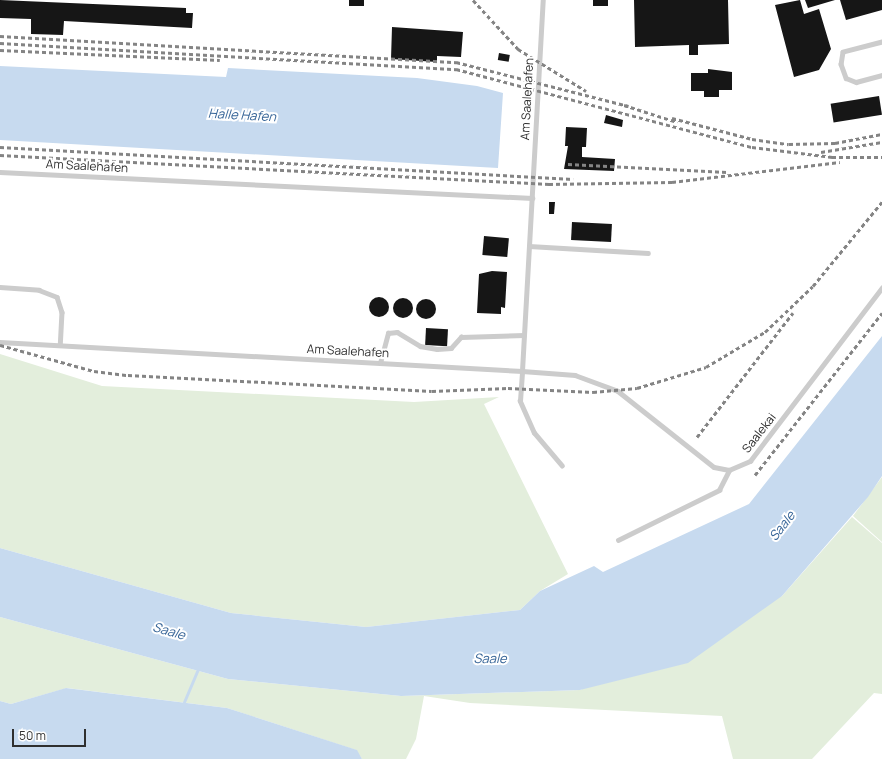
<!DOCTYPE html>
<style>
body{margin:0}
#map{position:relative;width:882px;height:759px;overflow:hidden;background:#fff;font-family:Manrope,sans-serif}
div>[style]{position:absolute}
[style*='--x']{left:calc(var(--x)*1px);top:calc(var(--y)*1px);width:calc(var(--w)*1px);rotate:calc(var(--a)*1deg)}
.green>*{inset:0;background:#e3eedc}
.water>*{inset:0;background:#c7daef}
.stream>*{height:3px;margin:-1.5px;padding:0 1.5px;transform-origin:1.5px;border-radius:1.5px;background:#c7daef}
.building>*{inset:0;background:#161616;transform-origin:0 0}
.round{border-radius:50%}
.service>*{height:4.5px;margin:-2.25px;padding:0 2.25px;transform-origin:2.25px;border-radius:2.25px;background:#ccc}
.rail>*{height:3px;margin-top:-1.5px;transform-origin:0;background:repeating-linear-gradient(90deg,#848484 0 4px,transparent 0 7px)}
span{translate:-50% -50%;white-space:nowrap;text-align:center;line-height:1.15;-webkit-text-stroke:4px #fff;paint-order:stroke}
.street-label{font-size:12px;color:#2f2f2f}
.water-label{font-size:13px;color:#376598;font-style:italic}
.scale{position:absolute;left:12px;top:729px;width:74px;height:18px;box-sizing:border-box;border:2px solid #2f2f2f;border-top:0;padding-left:5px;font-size:12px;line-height:14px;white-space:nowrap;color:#2f2f2f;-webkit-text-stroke:3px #fff;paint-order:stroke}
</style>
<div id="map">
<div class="green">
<div style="clip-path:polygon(0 354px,102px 386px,414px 402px,499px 397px,484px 404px,568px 574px,540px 591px,520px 610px,366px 627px,231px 613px,0 548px)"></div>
<div style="clip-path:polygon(882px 477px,882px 542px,853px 516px)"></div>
<div style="clip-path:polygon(852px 517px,882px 543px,882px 694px,874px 693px,812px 759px,733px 759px,722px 716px,470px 703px,424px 696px,416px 739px,406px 759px,362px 759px,356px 750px,227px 708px,67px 688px,11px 704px,0 701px,0 617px,228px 679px,401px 696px,580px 690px,782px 596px)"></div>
</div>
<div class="water">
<div style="clip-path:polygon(0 66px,226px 77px,228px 68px,417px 78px,477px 86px,503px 93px,498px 168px,0 140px)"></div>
<div style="clip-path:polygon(882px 336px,882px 476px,868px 497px,782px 596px,688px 663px,580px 690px,401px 696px,228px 679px,0 617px,0 548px,231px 613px,366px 627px,520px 610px,540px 591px,594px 566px,603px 572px,749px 504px)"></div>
<div style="clip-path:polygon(66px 688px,227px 708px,357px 750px,362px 759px,0 759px,0 701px,11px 704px)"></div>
</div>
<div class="stream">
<div style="--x:184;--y:702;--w:38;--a:-67"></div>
</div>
<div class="building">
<div style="clip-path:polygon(0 0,186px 8px,186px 13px,193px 13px,192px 28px,64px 21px,63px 35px,31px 34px,31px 19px,0 18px)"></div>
<div style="left:349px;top:0;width:15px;height:6px"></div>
<div style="left:593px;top:0;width:15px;height:6px"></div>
<div style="clip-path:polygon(634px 0,728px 0,729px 44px,698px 45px,698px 55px,689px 55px,689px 45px,635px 47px)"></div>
<div style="clip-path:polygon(800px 0,804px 14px,819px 9px,831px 49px,819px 70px,794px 77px,775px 5px)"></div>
<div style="clip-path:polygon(805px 0,835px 0,808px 8px)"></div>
<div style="clip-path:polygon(840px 0,882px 0,882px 10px,846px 20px)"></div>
<div style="clip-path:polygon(392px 27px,463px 32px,461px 57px,437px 56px,437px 62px,391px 59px)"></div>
<div style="left:499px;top:53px;width:11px;height:7px;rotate:10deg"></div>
<div style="clip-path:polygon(708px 69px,732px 72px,732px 90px,719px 90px,719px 97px,704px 97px,704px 91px,691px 91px,691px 73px,708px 73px)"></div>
<div style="left:879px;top:96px;width:19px;height:49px;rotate:81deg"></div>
<div style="clip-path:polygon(606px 115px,623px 120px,622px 127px,604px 123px)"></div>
<div style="clip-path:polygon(566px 127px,587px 128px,586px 147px,582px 147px,582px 157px,615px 159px,614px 171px,564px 169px,568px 146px,565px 146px)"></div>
<div style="clip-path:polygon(549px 202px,555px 202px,554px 214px,549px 214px)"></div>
<div style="left:572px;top:222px;width:40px;height:18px;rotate:3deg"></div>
<div style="left:484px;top:236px;width:25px;height:19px;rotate:5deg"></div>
<div style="clip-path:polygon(492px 271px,507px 272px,505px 308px,501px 307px,501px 314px,477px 313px,479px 274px)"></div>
<div class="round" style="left:369px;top:297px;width:20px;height:20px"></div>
<div class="round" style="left:393px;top:298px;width:20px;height:20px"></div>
<div class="round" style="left:416px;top:299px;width:20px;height:20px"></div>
<div style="left:426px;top:328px;width:22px;height:17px;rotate:3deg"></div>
</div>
<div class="service">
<div style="--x:882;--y:42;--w:40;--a:165.6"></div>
<div style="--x:843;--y:52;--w:12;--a:99"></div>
<div style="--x:841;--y:64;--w:15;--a:70"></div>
<div style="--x:846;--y:78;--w:11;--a:22"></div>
<div style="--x:856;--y:82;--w:27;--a:-15"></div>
<div style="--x:0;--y:172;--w:533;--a:2.8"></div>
<div style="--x:529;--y:246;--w:119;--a:3.4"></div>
<div style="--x:0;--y:287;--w:39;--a:4"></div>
<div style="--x:39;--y:290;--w:19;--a:21"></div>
<div style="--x:57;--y:297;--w:16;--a:72"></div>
<div style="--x:62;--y:312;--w:33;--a:93"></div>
<div style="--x:0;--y:342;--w:523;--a:3.18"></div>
<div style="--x:522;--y:371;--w:372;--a:-86.8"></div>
<div style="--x:380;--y:363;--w:31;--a:-75"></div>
<div style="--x:388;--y:333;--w:9;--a:-6"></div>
<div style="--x:397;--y:332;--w:27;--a:31"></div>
<div style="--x:420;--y:346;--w:17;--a:10"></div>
<div style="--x:437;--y:349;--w:14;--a:-4"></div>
<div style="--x:451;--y:348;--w:15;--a:-48"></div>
<div style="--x:461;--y:337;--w:63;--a:-1.8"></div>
<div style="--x:562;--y:466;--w:43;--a:-130.3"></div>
<div style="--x:534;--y:433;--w:35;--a:-114"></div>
<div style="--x:520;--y:401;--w:30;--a:-86"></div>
<div style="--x:522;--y:371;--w:53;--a:4.3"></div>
<div style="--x:575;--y:375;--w:46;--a:20.4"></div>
<div style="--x:618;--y:391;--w:122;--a:38.4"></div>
<div style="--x:714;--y:467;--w:15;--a:11"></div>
<div style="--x:729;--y:470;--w:23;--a:-23"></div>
<div style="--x:750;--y:461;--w:218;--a:-52.7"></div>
<div style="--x:618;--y:540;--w:113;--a:-26.3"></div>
<div style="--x:719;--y:490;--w:22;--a:-63"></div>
</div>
<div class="rail">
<div style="--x:473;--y:0;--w:67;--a:47.4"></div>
<div style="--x:518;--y:49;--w:80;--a:31.7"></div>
<div style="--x:0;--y:36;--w:457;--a:3.3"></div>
<div style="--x:456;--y:62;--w:178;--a:14.3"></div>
<div style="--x:0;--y:43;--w:457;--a:3.3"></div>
<div style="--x:456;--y:69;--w:306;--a:14.8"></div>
<div style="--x:752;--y:147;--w:81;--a:7.1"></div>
<div style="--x:832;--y:157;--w:50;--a:0"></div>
<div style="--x:0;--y:50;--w:220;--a:2.6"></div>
<div style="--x:624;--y:105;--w:56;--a:17.8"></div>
<div style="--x:672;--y:118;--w:83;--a:14.7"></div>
<div style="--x:752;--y:139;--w:37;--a:8"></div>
<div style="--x:789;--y:144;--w:46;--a:-1.2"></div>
<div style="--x:835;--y:143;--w:48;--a:-10.8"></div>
<div style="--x:0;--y:147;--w:574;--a:3.2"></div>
<div style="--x:821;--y:152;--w:62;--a:-9.3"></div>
<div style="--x:0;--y:155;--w:550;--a:3.02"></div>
<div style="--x:549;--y:184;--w:123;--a:-0.9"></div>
<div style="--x:672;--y:182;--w:169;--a:-6.8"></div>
<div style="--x:568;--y:164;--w:159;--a:2.9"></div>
<div style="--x:0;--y:345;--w:98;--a:15.5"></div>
<div style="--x:94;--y:371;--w:34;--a:7"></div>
<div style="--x:128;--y:375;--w:304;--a:3"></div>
<div style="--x:432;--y:391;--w:76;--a:-2.3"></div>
<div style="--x:508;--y:388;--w:85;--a:2.7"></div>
<div style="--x:593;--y:392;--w:44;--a:-5.2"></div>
<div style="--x:637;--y:388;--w:72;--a:-16.9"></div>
<div style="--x:706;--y:367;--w:69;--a:-30.7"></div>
<div style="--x:765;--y:332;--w:66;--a:-43.8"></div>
<div style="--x:813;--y:286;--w:109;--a:-50.6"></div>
<div style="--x:697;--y:437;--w:157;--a:-52.3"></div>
<div style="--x:755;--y:475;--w:206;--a:-51.9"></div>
</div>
<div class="street-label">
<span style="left:527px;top:99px;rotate:-87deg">Am Saalehafen</span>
<span style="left:87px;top:166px;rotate:3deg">Am Saalehafen</span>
<span style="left:348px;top:351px;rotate:3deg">Am Saalehafen</span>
<span style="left:759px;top:433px;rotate:-52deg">Saalekai</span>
</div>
<div class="water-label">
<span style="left:242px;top:115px;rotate:3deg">Halle Hafen</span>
<span style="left:782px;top:526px;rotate:-52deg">Saale</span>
<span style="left:169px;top:631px;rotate:16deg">Saale</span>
<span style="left:490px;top:658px">Saale</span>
</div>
<div class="scale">50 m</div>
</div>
